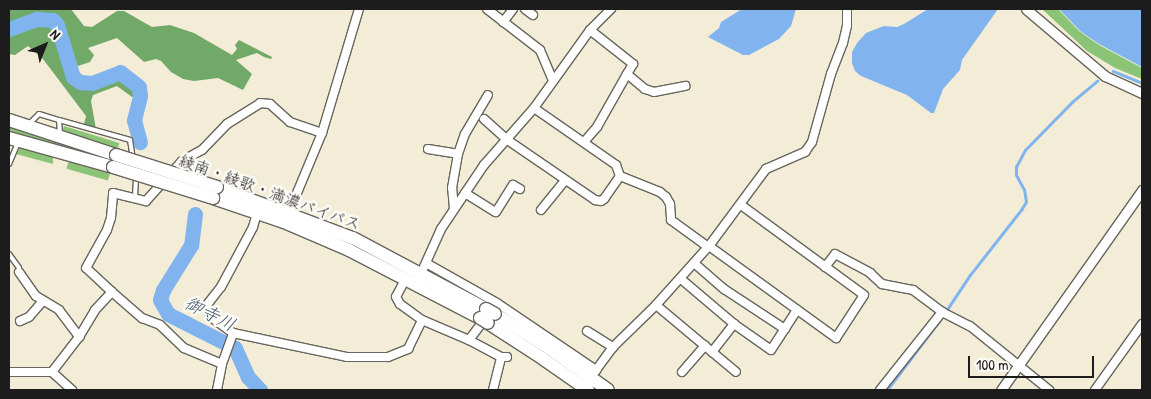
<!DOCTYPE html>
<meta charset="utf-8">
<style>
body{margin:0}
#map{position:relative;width:1151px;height:399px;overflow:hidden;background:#f3edd7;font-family:"Patrick Hand","Klee One",sans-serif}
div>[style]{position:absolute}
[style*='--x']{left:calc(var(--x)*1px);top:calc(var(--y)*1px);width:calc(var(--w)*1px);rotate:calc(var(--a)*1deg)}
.green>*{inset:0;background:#8cc477;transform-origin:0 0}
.forest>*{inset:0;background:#71aa68}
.water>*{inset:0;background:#81b4ee}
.stream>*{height:2.5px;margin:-1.25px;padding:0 1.25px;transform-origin:1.25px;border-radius:1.25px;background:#81b4ee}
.river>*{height:15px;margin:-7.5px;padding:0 7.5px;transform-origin:7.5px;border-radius:7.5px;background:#81b4ee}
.roads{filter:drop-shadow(1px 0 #67655d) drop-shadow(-1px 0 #67655d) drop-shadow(0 1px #67655d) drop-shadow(0 -1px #67655d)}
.service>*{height:4px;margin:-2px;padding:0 2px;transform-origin:2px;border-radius:2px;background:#fff}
.minor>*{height:8px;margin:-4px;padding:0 4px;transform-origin:4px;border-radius:4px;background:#fff}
.tertiary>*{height:9px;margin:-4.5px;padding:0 4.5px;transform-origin:4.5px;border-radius:4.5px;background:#fff}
.trunk>*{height:12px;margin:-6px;padding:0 6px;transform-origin:6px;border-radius:6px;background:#fff}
.bridges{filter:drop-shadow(1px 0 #67655d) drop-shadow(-1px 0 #67655d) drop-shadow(0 1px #67655d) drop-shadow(0 -1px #67655d)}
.trunk-bridge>*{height:12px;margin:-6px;padding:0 6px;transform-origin:6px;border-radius:6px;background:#fff}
span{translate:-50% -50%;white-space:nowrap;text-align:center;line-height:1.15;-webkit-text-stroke:5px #fdfcf7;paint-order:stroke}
.street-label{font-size:16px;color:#1c1c1c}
.water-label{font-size:18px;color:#445970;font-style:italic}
.frame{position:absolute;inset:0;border:10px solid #1c1c1c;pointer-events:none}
.north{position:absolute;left:20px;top:20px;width:50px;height:50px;-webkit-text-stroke:4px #fdfcf7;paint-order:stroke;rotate:44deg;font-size:14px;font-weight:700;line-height:20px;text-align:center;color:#1c1c1c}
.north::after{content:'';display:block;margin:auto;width:18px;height:22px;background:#1c1c1c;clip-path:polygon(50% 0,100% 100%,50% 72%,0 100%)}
.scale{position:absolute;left:968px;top:356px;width:126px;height:22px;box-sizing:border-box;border:2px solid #1c1c1c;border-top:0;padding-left:6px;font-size:15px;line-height:18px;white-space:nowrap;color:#1c1c1c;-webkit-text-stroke:4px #fdfcf7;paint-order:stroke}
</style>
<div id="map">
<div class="green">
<div style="clip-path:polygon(1042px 9px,1058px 9px,1079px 31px,1099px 45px,1142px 68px,1142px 79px,1115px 68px,1087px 51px)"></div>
<div style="clip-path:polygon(9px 126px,114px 160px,114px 162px,9px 131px)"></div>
<div style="left:64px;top:126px;width:58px;height:8px;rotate:17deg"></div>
<div style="clip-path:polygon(21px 146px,53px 156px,53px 164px,16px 154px)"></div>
<div style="left:69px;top:160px;width:43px;height:9px;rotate:16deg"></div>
</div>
<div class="forest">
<div style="clip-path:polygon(9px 9px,71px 9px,84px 26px,92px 27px,117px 11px,124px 11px,152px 27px,170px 25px,194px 33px,232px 55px,237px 49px,235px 45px,239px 40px,272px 57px,271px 59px,264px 57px,257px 53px,236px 60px,252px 74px,243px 90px,218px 78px,194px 81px,183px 79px,171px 72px,161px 61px,156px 59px,144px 62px,117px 38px,88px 48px,94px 55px,90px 62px,72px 68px,59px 24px,54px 18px,47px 15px,37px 16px,9px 27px)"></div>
<div style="clip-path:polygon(47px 19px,56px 26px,72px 79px,80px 84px,92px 85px,120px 75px,137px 89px,138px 94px,132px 97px,117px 86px,93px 95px,91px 101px,96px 129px,84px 124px,86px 116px,43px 59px,28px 46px,15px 55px,9px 54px,9px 31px,37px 20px)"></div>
</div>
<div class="water">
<div style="clip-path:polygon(742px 9px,796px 9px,791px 26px,779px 39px,749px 55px,743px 55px,708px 37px,719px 28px,721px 22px)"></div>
<div style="clip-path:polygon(928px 9px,998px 9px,962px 60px,960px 70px,943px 89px,934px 113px,931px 113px,907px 95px,861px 76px,855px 71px,852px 63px,852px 52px,857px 43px,866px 33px,884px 26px,897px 27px,904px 24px)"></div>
<div style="clip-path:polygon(1059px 9px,1142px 9px,1142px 67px,1099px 44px,1080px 31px)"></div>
</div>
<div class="stream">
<div style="--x:1113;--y:71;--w:31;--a:22"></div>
<div style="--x:946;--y:311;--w:43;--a:-56.3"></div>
<div style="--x:970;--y:275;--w:83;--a:-51.9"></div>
<div style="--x:1021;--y:210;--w:9;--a:-58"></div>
<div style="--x:1026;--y:202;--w:12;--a:-99"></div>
<div style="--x:1024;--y:190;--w:17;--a:-118"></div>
<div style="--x:1016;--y:175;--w:8;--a:-90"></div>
<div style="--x:1016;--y:167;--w:19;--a:-62"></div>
<div style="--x:1025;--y:150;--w:67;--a:-45.6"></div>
<div style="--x:1072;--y:102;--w:33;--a:-40"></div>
<div style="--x:887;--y:390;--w:88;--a:-52.9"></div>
</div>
<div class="river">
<div style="--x:9;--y:29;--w:30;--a:-20"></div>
<div style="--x:37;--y:19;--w:16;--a:4"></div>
<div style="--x:53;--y:20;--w:6;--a:51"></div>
<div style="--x:57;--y:25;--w:54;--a:72.9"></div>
<div style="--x:73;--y:77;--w:9;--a:36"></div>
<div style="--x:80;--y:82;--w:12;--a:5"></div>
<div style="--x:92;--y:83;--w:30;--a:-21"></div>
<div style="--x:120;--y:72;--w:24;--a:38"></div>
<div style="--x:139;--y:87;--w:9;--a:84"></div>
<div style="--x:140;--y:96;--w:25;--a:104"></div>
<div style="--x:134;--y:120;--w:23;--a:75"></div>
<div style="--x:195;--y:214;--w:31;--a:97"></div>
<div style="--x:191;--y:245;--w:53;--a:121.9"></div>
<div style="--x:163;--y:290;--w:10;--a:107"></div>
<div style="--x:160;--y:300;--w:16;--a:60"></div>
<div style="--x:168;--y:314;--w:75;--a:26.9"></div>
<div style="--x:235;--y:348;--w:32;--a:66"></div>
<div style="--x:248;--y:377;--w:18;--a:47"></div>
</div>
<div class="roads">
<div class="service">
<div style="--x:29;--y:124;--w:14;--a:-45"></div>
<div style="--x:39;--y:114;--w:21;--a:17"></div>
<div style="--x:60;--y:134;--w:14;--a:-94"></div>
<div style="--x:59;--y:120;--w:74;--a:15.7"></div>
<div style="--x:130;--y:140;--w:18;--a:81"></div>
<div style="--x:9;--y:164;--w:23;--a:-67"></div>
<div style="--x:135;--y:197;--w:20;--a:-87"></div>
<div style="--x:9;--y:254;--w:17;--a:54"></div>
<div style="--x:19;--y:268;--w:4;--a:90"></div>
</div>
<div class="minor">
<div style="--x:487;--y:9;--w:67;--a:37.7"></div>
<div style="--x:540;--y:50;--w:33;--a:67"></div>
<div style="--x:525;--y:9;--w:10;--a:37"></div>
<div style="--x:503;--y:22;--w:16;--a:-52"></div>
<div style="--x:590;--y:30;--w:55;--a:38.3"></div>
<div style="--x:633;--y:64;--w:12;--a:121"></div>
<div style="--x:627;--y:74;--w:23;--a:40"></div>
<div style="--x:645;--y:89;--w:9;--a:18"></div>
<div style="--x:654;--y:92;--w:32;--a:-11"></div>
<div style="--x:534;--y:108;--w:100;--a:34.8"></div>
<div style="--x:616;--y:165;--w:12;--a:70"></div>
<div style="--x:620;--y:176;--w:43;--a:21.8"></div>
<div style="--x:660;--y:192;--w:8;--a:40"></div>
<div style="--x:666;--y:197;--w:8;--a:60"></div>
<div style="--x:670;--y:204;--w:16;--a:86"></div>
<div style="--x:671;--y:220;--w:46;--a:36.1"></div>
<div style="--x:484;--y:119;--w:30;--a:42"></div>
<div style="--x:506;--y:139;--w:108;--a:34.4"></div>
<div style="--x:595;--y:200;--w:6;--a:9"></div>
<div style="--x:601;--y:201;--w:4;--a:-34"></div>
<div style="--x:604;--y:199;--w:28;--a:-55"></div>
<div style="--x:584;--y:142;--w:20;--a:-49"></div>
<div style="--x:597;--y:127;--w:61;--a:-60.5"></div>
<div style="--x:428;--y:149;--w:30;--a:9"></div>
<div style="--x:465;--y:193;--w:36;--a:32"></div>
<div style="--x:496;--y:212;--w:32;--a:-58"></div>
<div style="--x:513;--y:185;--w:8;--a:30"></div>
<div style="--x:454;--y:209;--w:21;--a:-95"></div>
<div style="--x:452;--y:188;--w:35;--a:-80"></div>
<div style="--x:458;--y:154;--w:21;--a:-71"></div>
<div style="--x:465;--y:134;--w:45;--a:-59.5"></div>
<div style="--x:541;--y:210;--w:38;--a:-51"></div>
<div style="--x:287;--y:217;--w:91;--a:-67.4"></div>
<div style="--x:322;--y:133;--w:129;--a:-73.4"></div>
<div style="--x:709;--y:246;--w:157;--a:35.9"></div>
<div style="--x:836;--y:338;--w:51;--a:-56.9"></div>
<div style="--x:864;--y:295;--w:152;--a:-143.8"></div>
<div style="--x:426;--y:263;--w:81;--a:29.4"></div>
<div style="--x:497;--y:303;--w:120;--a:34.1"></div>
<div style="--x:694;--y:263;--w:40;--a:41"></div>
<div style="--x:724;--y:289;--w:73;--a:33.3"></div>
<div style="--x:825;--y:267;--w:16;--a:-52"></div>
<div style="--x:835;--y:254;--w:40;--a:28"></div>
<div style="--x:870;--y:273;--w:16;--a:43"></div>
<div style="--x:882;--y:284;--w:32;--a:11"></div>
<div style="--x:913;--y:290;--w:36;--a:37"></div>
<div style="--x:942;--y:312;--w:31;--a:27"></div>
<div style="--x:970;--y:326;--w:102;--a:39"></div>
<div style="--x:19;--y:272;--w:29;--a:55"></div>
<div style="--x:36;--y:296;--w:27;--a:31"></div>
<div style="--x:59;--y:310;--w:34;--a:53"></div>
<div style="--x:406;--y:278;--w:21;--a:118"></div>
<div style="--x:396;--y:297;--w:8;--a:60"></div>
<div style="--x:400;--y:304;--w:27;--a:36"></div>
<div style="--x:422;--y:320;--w:51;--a:23.1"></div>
<div style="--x:469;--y:340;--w:36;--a:28"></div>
<div style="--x:501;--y:357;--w:6;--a:0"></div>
<div style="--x:419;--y:278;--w:54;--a:-65.8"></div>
<div style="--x:441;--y:229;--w:77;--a:-56.1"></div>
<div style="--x:484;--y:165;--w:76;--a:-48.7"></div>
<div style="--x:534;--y:108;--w:96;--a:-54.3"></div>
<div style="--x:590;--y:30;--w:30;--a:-45"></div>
<div style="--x:681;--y:279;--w:70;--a:40.3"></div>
<div style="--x:734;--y:324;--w:45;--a:35.1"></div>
<div style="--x:771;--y:350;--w:48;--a:-57"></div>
<div style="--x:112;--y:292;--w:40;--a:41"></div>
<div style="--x:142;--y:318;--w:19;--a:21"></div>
<div style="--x:160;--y:325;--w:33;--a:44"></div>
<div style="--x:184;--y:348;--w:41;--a:22.8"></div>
<div style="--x:656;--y:305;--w:104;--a:39.9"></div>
<div style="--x:20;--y:321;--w:10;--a:-24"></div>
<div style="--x:29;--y:317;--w:20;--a:-49"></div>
<div style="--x:587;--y:331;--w:31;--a:32"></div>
<div style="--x:233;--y:333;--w:29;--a:-144"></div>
<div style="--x:210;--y:316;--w:11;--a:-112"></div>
<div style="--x:206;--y:306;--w:24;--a:-52"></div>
<div style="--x:221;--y:287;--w:68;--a:-61.9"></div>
<div style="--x:253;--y:227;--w:15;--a:-74"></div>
<div style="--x:469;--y:340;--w:26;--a:-53"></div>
<div style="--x:712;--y:352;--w:36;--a:-52"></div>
<div style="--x:9;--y:372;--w:43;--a:0"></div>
<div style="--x:52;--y:372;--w:27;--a:42"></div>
<div style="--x:52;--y:372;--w:44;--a:-52.4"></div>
<div style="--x:79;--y:337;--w:31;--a:-59"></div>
<div style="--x:95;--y:310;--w:25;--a:-47"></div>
<div style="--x:112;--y:292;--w:35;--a:-137"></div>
<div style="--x:86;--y:268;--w:43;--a:-61.1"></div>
<div style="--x:107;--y:230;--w:13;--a:-72"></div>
<div style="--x:111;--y:218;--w:25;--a:-85"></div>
<div style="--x:113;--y:193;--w:34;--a:14"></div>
<div style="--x:146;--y:201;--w:54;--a:-48"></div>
<div style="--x:182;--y:161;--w:23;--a:-29"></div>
<div style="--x:202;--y:150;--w:36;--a:-46"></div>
<div style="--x:227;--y:124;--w:39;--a:-32"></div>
<div style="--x:260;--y:103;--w:10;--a:6"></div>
<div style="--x:270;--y:104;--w:27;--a:42"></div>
<div style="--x:290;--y:122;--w:34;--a:19"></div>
<div style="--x:682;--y:372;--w:35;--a:-49"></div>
<div style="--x:588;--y:381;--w:42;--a:-53.7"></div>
<div style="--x:613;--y:347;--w:60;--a:-44.3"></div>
<div style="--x:656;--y:305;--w:79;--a:-48.1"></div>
<div style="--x:709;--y:246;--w:96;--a:-53.5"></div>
<div style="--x:766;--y:169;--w:43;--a:-23.6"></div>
<div style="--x:805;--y:152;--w:12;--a:-55"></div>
<div style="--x:812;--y:142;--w:71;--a:-74.4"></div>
<div style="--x:831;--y:74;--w:33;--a:-69"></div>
<div style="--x:843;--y:43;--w:17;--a:-77"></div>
<div style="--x:847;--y:26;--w:17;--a:-90"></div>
<div style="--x:217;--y:390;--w:26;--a:-79"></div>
<div style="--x:222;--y:364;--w:33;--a:-70"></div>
<div style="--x:233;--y:333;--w:116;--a:11.9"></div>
<div style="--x:347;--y:357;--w:41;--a:0"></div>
<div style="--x:388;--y:357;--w:22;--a:-22"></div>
<div style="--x:408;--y:349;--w:32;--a:-64"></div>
<div style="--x:493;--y:390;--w:34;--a:-76"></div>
<div style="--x:880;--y:390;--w:100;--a:-51.5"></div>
<div style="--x:1095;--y:390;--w:81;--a:-54.5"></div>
</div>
<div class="tertiary">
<div style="--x:1026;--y:9;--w:104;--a:40.3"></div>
<div style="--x:1105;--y:76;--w:41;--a:24.7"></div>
<div style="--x:1001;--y:390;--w:245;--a:-54.8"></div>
</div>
<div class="trunk">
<div style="--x:9;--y:120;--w:113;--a:18.1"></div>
<div style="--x:9;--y:138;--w:108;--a:15.6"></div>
<div style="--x:217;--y:187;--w:145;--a:20.6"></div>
<div style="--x:353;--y:238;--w:151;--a:28.1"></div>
<div style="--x:213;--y:198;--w:75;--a:18.7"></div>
<div style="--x:284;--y:222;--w:71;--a:23.3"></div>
<div style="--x:349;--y:250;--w:148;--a:27.4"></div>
<div style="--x:495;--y:314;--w:64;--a:32.2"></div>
<div style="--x:549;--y:348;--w:72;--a:35.4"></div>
<div style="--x:488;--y:323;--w:64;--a:32.9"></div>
<div style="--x:542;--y:358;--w:56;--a:34.8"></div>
</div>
</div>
<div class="bridges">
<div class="trunk-bridge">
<div style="--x:116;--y:155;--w:106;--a:17.6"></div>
<div style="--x:113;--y:167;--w:105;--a:17.2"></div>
<div style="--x:486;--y:309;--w:10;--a:29"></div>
<div style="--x:480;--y:318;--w:9;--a:32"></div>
</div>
</div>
<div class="street-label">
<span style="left:270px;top:192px;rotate:20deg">綾南・綾歌・満濃バイパス</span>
</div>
<div class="water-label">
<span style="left:210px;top:314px;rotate:27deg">御寺川</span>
</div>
<div class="frame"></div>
<div class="north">N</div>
<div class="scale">100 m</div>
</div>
